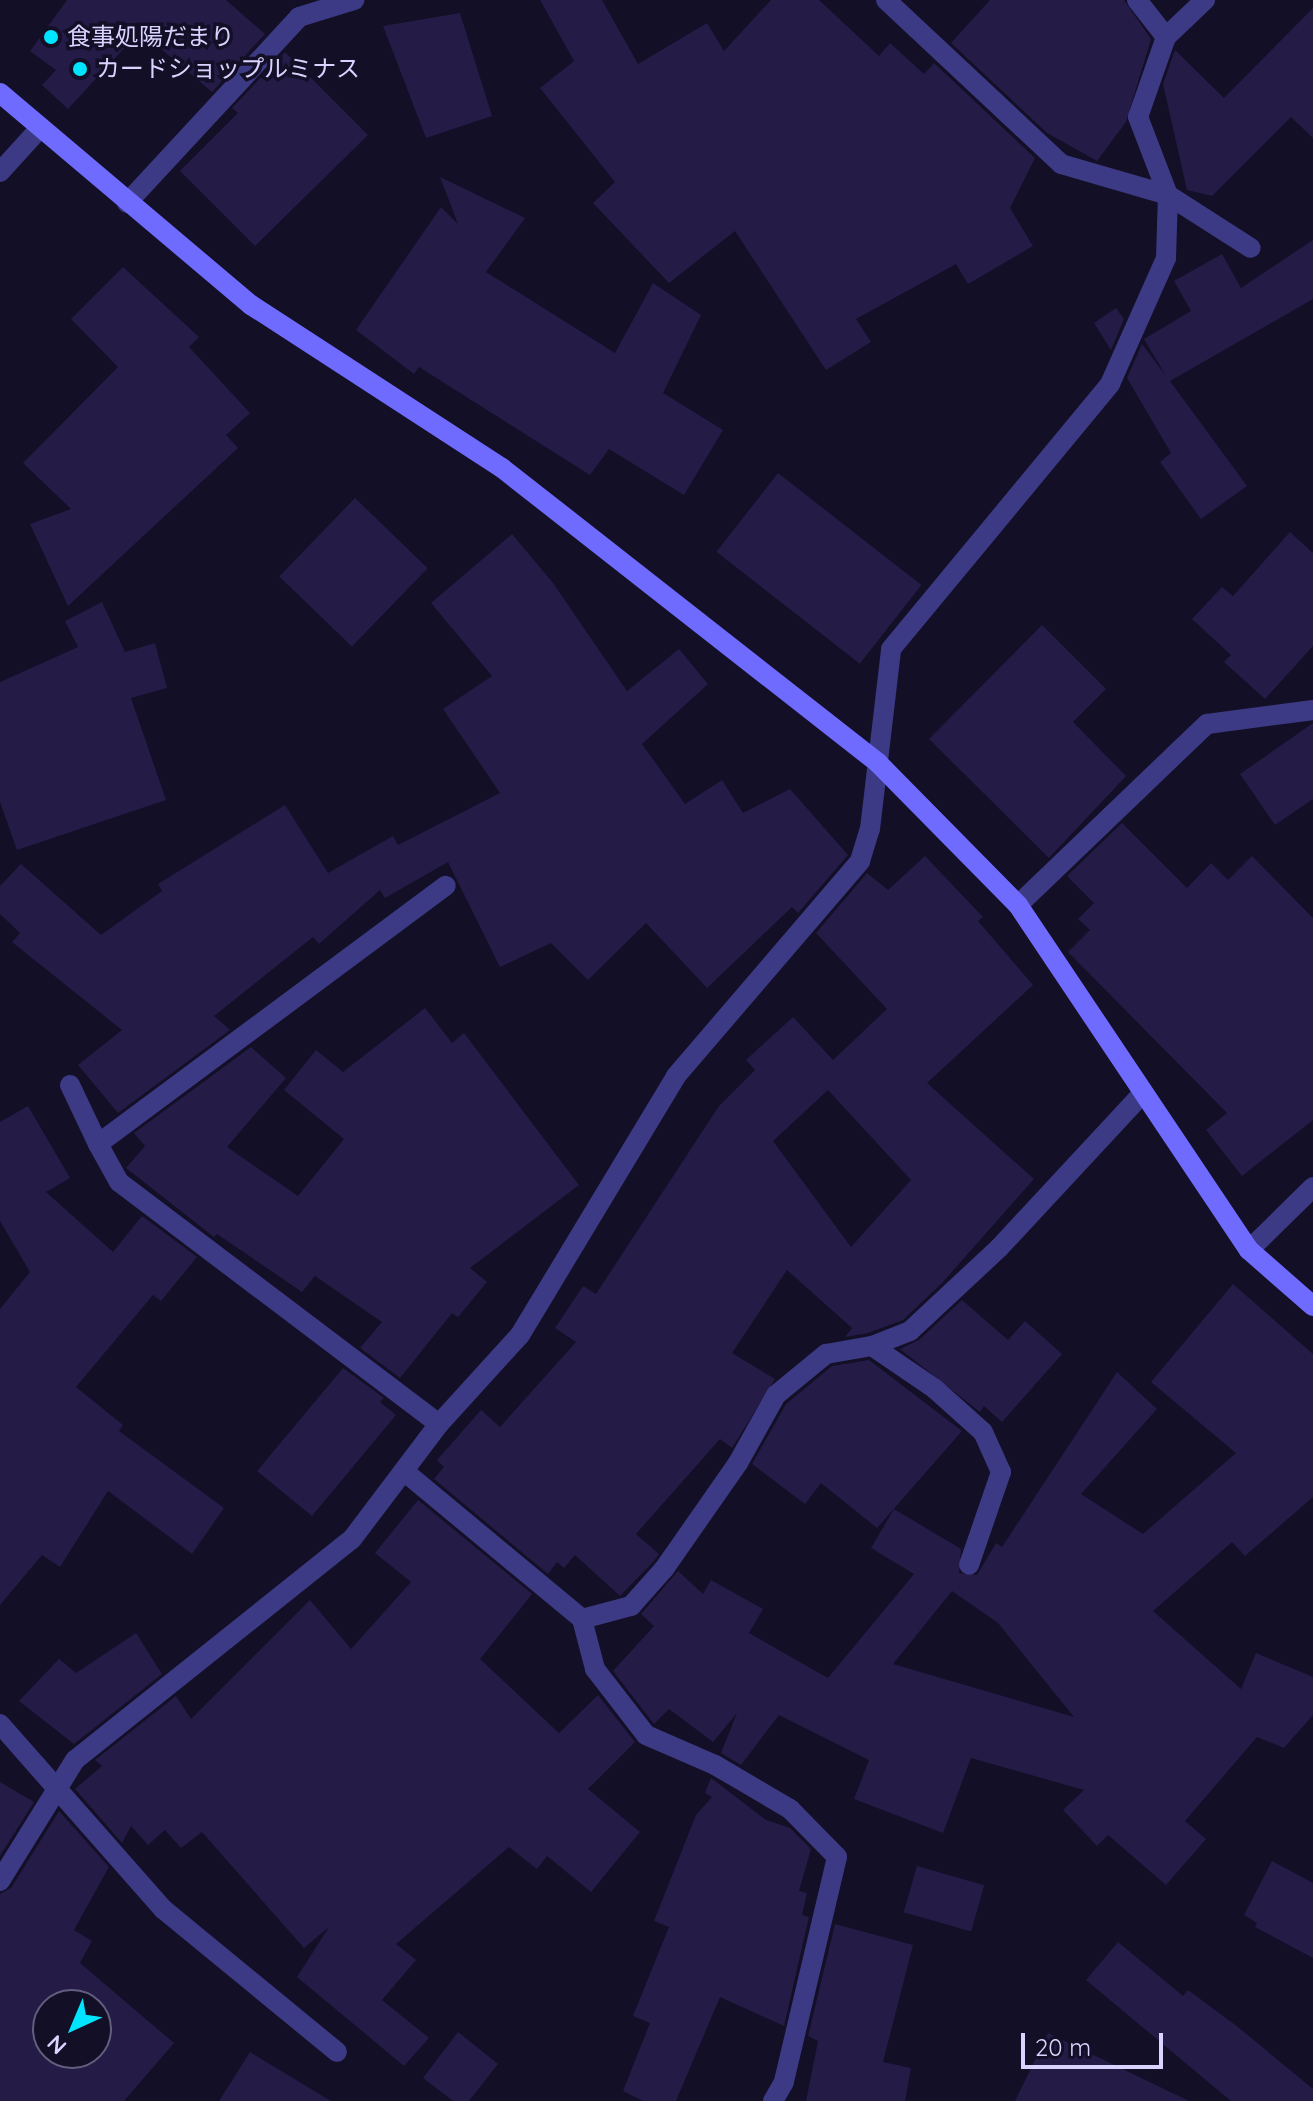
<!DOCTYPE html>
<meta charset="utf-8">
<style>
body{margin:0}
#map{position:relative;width:1313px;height:2101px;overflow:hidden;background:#130f26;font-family:Quicksand,"Noto Sans JP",sans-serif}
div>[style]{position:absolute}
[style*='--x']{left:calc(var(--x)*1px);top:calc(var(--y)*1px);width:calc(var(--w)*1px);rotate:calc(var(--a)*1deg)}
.building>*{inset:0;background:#241b47;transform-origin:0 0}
.street>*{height:20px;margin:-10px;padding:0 10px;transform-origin:10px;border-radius:10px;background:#3d3a85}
.secondary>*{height:20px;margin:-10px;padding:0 10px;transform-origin:10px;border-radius:10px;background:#6f6bff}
.dots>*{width:22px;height:22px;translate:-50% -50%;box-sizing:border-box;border:4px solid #130f26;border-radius:50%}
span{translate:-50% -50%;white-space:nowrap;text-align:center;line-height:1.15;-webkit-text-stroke:7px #130f26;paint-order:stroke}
.poi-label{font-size:24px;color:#d9d4ff}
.left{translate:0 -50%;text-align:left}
.north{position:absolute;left:32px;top:1989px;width:80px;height:80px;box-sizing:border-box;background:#130f26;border:2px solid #625e7d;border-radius:50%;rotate:224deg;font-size:22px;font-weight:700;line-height:32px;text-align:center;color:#d9d4ff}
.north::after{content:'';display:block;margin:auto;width:28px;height:36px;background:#00e5ff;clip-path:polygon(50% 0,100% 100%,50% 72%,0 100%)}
.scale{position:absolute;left:1021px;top:2033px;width:142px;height:36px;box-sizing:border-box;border:4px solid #d9d4ff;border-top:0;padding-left:10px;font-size:24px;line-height:28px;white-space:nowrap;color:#d9d4ff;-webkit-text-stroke:6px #130f26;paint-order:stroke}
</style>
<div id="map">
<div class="building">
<div style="clip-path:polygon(67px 0,226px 0,265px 34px,212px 92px,140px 31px,68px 109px,42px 85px,56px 70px,30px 51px)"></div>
<div style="clip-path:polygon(540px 0,602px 0,638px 64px,707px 23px,724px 51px,771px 0,819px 0,879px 56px,890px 43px,924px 74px,934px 63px,1035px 158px,1010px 208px,1033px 246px,968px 284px,956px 264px,856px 319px,871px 342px,826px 370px,735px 231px,669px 283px,593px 203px,615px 182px,540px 88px,574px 61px)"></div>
<div style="clip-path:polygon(990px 0,1124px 0,1151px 39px,1126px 122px,1097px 161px,1047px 133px,951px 43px)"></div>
<div style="clip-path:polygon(1313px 8px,1313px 138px,1291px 117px,1212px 196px,1187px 190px,1163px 84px,1175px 50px,1224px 98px)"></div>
<div style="clip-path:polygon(460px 13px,492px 116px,426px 138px,383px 26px)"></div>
<div style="clip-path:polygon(285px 52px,368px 135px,255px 246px,180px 171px,238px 113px,232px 108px)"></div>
<div style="clip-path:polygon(440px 177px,525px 218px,486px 272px,615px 353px,653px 283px,701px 315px,663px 393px,723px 430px,684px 495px,609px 449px,590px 475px,419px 367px,414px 374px,356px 330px,441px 207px,458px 224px)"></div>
<div style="clip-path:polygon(1313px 240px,1313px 299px,1170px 381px,1247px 486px,1201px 519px,1160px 462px,1171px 453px,1127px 378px,1142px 344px,1166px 376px,1144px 339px,1191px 311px,1174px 281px,1222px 254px,1241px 288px)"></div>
<div style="clip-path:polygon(123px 267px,199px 337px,189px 347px,250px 413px,226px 435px,238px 448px,68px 606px,30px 524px,71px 509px,23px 463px,118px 367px,71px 319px)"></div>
<div style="clip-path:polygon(1116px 308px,1124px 319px,1111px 350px,1094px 323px)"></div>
<div style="left:778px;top:473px;width:182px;height:100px;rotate:38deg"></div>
<div style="left:355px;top:498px;width:101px;height:109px;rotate:44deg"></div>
<div style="clip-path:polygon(1290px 532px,1313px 553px,1313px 646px,1265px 699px,1224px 662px,1231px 655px,1192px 619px,1222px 587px,1233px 596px)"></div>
<div style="clip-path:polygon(512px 534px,553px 583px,627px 691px,679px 649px,708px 684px,642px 744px,685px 804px,722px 780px,743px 813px,790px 789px,848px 855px,798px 913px,792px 907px,707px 988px,646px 923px,588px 980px,551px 943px,500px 967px,448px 862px,385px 898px,380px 890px,319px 944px,313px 937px,214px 1016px,230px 1030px,118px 1113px,78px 1065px,122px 1030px,12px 942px,20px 933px,0 914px,0 886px,21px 864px,101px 935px,162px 891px,158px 884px,285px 805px,328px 873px,393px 836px,398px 845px,500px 793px,443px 709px,492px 676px,431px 603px)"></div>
<div style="clip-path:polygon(102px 602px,125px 652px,155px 643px,167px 688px,131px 698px,166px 800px,17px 850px,0 802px,0 682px,78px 647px,65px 621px)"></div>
<div style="clip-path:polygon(1042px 625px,1106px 689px,1073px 722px,1126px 776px,1049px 858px,929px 739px)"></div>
<div style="clip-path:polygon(1313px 723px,1313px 799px,1275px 825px,1240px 774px)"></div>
<div style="clip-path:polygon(1122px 823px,1187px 888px,1211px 863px,1228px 880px,1252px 856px,1313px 918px,1313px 1120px,1242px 1176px,1206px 1130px,1227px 1113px,1068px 952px,1090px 930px,1078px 919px,1094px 903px,1067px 876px)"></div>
<div style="clip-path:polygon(evenodd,925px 856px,983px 917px,978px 921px,1033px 985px,927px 1083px,1034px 1179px,942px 1283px,903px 1320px,868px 1333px,845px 1337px,852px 1328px,787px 1270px,732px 1353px,775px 1379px,732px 1448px,720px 1439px,636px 1534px,659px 1554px,654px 1561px,620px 1596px,575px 1555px,564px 1568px,557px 1562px,548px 1574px,434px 1479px,444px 1467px,437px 1460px,481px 1410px,500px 1427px,576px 1342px,555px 1328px,583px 1286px,596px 1294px,719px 1106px,755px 1070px,746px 1060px,793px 1017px,833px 1060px,887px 1009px,816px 933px,867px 873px,888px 890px,925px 856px,828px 1090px,911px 1180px,851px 1247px,773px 1141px,828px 1090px)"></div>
<div style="clip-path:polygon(425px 1008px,452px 1043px,464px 1033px,579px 1185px,470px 1268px,487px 1282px,458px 1317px,452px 1313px,400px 1378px,360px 1348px,382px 1322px,315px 1276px,302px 1292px,217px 1234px,214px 1237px,126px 1168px,145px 1146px,134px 1133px,251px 1047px,286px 1078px,227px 1147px,298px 1196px,344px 1139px,284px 1090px,316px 1050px,343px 1072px)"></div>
<div style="clip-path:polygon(28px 1106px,70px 1178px,46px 1192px,113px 1252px,142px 1216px,197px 1257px,161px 1301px,153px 1295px,76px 1387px,123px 1425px,119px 1431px,224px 1508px,192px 1554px,108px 1491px,60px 1567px,42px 1555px,0 1605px,0 1309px,30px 1272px,0 1221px,0 1122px)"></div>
<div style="clip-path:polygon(evenodd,1233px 1284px,1313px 1354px,1313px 1497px,1245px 1556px,1232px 1542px,1153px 1611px,1241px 1689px,1256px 1653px,1313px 1677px,1313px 1715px,1284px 1748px,1257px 1737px,1185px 1821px,1206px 1839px,1166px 1885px,1108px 1835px,1097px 1846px,1063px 1810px,1084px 1790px,971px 1758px,943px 1833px,854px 1799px,869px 1760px,779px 1715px,741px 1765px,721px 1753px,737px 1713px,713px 1742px,669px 1709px,654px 1724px,613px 1671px,654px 1626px,641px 1614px,678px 1571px,703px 1594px,711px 1580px,763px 1609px,749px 1633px,828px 1678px,914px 1574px,871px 1548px,894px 1509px,961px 1549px,959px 1573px,977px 1575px,996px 1543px,1002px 1547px,1117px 1372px,1157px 1409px,1081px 1494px,1143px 1534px,1236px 1453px,1151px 1382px,1233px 1284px,952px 1591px,998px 1623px,1074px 1717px,893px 1664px,952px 1591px)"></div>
<div style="clip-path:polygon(962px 1300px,1008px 1340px,1025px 1321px,1062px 1354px,1002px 1422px,984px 1406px,980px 1412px,900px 1349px,919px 1340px)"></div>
<div style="clip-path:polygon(869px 1360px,962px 1431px,877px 1528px,821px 1483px,805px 1504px,752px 1464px,786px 1404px,832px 1366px)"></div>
<div style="clip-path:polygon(343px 1368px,384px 1398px,380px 1402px,396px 1415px,312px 1516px,257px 1471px)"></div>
<div style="clip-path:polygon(418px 1500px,532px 1594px,480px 1659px,559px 1733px,598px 1695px,635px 1742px,588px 1789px,640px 1832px,591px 1892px,547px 1856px,537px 1869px,509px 1847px,396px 1944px,416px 1960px,382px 2000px,429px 2038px,404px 2066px,297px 1977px,329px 1927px,304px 1948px,202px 1832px,181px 1848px,165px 1830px,148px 1845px,131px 1826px,122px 1843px,75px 1789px,102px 1766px,95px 1760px,176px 1696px,191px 1719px,310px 1600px,351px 1649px,411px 1582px,375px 1553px)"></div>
<div style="clip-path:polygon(136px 1633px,162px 1674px,74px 1744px,19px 1701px,59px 1659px,76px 1673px)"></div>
<div style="clip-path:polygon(711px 1778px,766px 1820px,790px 1828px,811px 1849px,799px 1891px,807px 1893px,802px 1915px,809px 1917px,784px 2026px,720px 1997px,676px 2101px,643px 2101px,623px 2091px,650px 2023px,633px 2016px,669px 1927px,654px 1921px,696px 1815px,712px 1797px,705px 1793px)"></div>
<div style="clip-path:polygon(0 1782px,34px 1802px,0 1856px)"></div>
<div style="clip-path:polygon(evenodd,59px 1811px,109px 1867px,74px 1930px,92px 1941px,80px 1963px,174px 2043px,124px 2101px,0 2101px,0 1894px,11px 1888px,59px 1811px,48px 2005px,96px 2005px,96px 2053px,48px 2053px,48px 2005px)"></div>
<div style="clip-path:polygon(1272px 1861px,1313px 1883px,1313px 1958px,1255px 1927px,1257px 1923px,1244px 1915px)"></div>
<div style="left:917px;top:1866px;width:70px;height:48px;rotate:16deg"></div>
<div style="clip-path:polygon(835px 1924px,913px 1945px,883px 2062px,911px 2068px,905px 2101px,806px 2101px,818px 2041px,808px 2036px)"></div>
<div style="clip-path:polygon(1118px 1942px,1183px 1996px,1188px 1990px,1238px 2027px,1313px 2089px,1313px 2101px,1231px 2101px,1086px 1980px)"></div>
<div style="clip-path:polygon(458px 2032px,498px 2064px,469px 2101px,453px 2101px,423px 2078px)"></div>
<div style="clip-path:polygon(1048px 2033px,1189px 2101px,1015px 2101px)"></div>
<div style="clip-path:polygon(250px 2052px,331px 2101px,219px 2101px)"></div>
</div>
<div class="street">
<div style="--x:886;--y:0;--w:240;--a:43.1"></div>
<div style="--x:1061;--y:164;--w:111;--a:16.2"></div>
<div style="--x:1168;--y:195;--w:98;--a:32.6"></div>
<div style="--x:1137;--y:0;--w:47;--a:51.9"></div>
<div style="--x:0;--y:172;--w:59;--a:-47.7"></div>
<div style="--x:127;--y:203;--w:253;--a:-47.2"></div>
<div style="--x:299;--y:17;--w:58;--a:-17.2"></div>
<div style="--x:1018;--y:905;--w:262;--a:-43.8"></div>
<div style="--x:1207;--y:724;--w:107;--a:-7.5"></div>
<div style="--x:70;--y:1085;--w:65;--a:64.6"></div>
<div style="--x:1249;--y:1250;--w:90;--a:-44.5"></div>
<div style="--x:872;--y:1346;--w:76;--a:34.3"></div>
<div style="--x:935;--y:1389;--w:64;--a:41.9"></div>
<div style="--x:983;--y:1432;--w:44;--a:65.8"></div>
<div style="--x:1001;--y:1472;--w:98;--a:109"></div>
<div style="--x:439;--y:1424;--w:401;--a:-142.9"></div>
<div style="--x:119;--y:1182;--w:43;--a:-118.9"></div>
<div style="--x:98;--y:1144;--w:433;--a:-36.6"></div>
<div style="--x:405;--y:1472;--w:230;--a:39.7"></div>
<div style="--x:582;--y:1619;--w:52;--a:75.4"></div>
<div style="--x:595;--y:1669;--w:83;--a:52.3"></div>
<div style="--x:646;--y:1735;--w:75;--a:23.5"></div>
<div style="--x:715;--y:1765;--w:87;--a:30.4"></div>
<div style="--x:790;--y:1809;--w:67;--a:45.6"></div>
<div style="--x:837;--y:1857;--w:231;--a:103.3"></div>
<div style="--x:784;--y:2082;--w:22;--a:120"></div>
<div style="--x:582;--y:1619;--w:51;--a:-14.9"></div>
<div style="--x:631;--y:1606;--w:50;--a:-48.3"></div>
<div style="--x:664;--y:1569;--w:129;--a:-55.1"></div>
<div style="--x:738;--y:1463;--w:78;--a:-60.8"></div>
<div style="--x:776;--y:1395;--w:65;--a:-39.4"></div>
<div style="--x:826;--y:1354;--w:47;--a:-9.9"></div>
<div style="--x:872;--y:1346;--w:41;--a:-21.5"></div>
<div style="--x:910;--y:1331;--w:122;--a:-43"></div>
<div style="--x:999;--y:1248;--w:210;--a:-47.1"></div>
<div style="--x:0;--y:1724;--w:247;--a:48.6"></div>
<div style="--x:163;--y:1909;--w:225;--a:39.4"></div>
<div style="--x:0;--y:1881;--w:142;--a:-58.2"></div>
<div style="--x:75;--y:1760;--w:354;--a:-38.6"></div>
<div style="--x:352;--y:1539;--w:144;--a:-52.9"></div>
<div style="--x:439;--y:1424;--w:120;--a:-47.7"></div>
<div style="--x:520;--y:1335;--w:302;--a:-58.9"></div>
<div style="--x:676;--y:1076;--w:283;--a:-49.4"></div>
<div style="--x:860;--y:861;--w:34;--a:-73"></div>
<div style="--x:870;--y:829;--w:181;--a:-83.3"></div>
<div style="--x:891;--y:649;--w:344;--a:-50.4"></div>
<div style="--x:1110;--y:384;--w:138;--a:-66"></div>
<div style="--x:1166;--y:258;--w:63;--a:-88.2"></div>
<div style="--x:1168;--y:195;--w:84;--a:-111"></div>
<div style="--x:1138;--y:117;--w:85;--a:-70.7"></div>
<div style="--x:1166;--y:37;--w:54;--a:-43.5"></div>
</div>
<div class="secondary">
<div style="--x:0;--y:93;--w:329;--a:40.2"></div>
<div style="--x:251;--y:305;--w:299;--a:33"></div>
<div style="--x:502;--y:468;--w:478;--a:38.1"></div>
<div style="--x:878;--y:763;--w:199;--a:45.4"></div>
<div style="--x:1018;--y:905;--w:415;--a:56.2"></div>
<div style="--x:1249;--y:1250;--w:85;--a:41.2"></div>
</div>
<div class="dots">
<div style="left:51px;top:37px;background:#00e5ff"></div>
<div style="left:80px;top:69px;background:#00e5ff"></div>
</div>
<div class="poi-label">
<span class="left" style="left:67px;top:37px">食事処陽だまり</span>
<span class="left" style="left:96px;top:69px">カードショップルミナス</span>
</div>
<div class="north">N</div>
<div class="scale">20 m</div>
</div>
